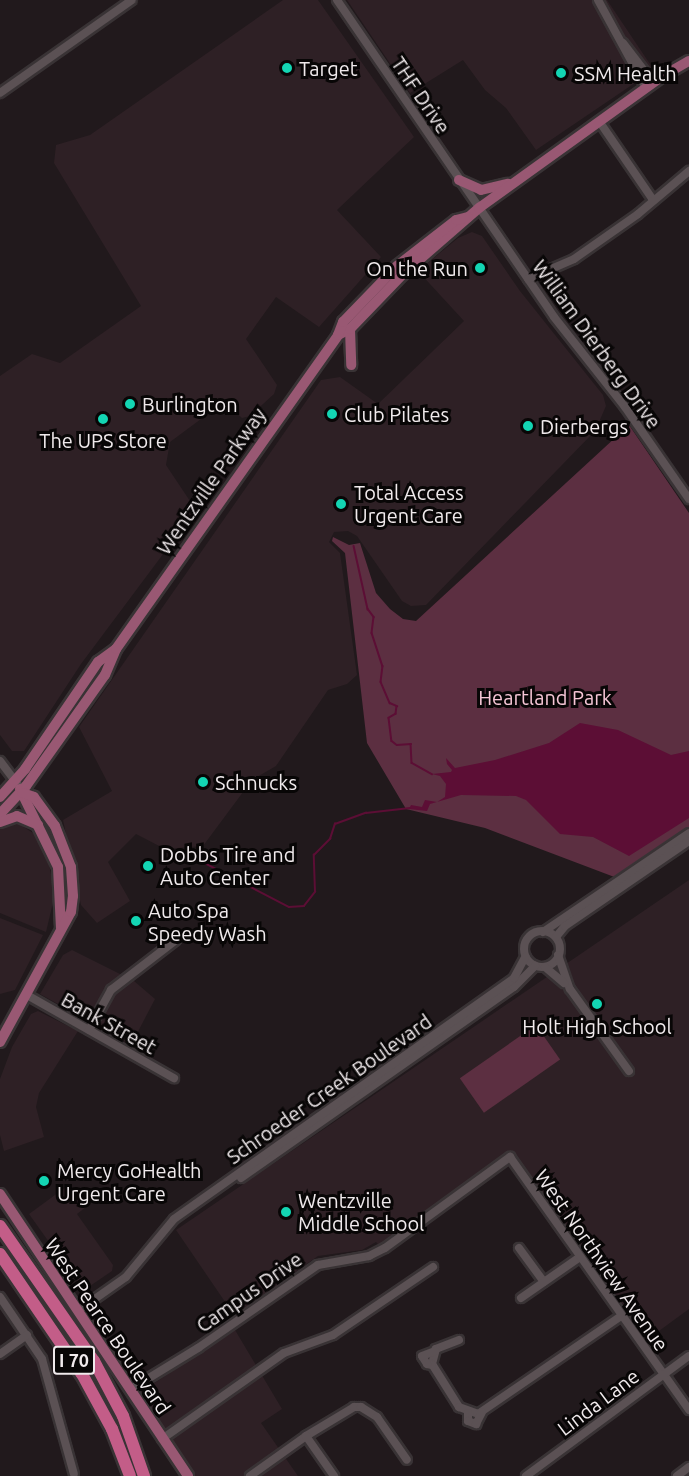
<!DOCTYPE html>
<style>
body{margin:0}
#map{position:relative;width:689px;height:1476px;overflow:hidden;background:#21191c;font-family:Ubuntu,sans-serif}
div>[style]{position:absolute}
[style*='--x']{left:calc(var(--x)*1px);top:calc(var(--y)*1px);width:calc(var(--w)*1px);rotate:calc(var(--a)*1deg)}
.built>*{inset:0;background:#2e2025}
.green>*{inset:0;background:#5c2f41;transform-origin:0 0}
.water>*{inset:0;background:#5c0e35}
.stream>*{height:1.5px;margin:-0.75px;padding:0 0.75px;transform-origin:0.75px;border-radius:0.75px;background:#5c0e35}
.roads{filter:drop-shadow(2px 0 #393335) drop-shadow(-2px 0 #393335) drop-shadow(0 2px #393335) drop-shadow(0 -2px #393335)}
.minor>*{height:8px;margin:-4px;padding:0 4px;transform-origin:4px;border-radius:4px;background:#5b5154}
.minor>.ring{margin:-4px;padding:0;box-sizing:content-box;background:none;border:8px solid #5b5154;border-radius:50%}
.major>*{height:10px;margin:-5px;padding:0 5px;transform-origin:5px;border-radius:5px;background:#995873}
.highway>*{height:12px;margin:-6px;padding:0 6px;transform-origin:6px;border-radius:6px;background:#c35d88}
.dots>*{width:16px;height:16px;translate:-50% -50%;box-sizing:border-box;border:3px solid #080606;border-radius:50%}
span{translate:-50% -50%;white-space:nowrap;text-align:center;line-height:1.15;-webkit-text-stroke:6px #080606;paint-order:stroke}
.shield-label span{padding:2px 4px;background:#080606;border:2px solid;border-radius:4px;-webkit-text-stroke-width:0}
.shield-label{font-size:18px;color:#f0eaec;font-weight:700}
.poi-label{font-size:20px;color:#f0eaec}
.left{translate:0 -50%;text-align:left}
.right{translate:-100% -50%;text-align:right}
.street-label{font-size:20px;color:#f0eaec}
.park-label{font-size:20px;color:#f6c6d6}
</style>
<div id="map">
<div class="built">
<div style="clip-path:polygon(283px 0,318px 0,414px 137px,337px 210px,381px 257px,319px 327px,276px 297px,246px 339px,277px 385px,274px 394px,250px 416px,242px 418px,224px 402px,170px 442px,166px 465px,196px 510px,81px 664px,24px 751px,12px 751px,0 735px,0 376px,32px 354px,60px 363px,141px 306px,54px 163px,56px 145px,90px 135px)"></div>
<div style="clip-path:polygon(347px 0,607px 0,654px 70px,536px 150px,506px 108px,485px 90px,463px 60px,410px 93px)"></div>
<div style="clip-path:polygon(472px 232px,482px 236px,520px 291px,603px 395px,606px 406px,595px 431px,426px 605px,411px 606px,402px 601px,357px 536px,348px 531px,334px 532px,329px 542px,340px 553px,357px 675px,347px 684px,328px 690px,276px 766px,252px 780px,203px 846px,165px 849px,136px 834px,108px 862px,130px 901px,97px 923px,81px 905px,63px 820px,112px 791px,79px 727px,321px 380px,340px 377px,378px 404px,464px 321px,418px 271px,458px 238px)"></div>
<div style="clip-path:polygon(16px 822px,36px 835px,48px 859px,55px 894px,46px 932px,0 913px,0 829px)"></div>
<div style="clip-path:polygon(689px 880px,689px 1309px,648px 1339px,518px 1159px,386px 1254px,376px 1242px,362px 1250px,318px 1256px,234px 1315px,176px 1230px)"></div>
<div style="clip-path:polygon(0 918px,43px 935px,15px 990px,0 994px)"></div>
<div style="clip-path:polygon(72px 950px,134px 981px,155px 999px,131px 1045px,40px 994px,63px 955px)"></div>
<div style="clip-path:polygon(38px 1011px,78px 1031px,39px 1093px,36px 1107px,44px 1137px,4px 1151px,0 1135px,0 1079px,12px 1047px,31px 1014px)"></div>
<div style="clip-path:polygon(70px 1184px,86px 1207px,77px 1214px,113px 1265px,112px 1271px,90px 1286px,81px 1287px,29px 1214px)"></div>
<div style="clip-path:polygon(235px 1330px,282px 1409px,261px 1423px,298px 1476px,182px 1476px,130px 1399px)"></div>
</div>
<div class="green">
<div style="clip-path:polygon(629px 425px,689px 513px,689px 829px,617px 878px,485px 828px,406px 809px,367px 743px,345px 553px,332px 541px,333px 537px,349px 545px,360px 543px,376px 593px,390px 609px,403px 619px,416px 621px)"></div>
<div style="left:536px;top:1025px;width:42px;height:93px;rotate:55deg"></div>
</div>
<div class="water">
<div style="clip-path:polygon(580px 723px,618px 730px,671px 755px,689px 751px,689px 818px,629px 856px,593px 837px,560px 834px,526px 800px,516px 796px,461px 795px,430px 804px,427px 811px,409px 809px,411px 805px,422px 807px,425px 800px,437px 802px,445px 797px,446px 784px,440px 776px,432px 774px,451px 772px,452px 770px,447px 764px,446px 758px,455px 768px,495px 760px,549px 743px)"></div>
</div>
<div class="stream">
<div style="--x:354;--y:546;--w:65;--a:77.5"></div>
<div style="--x:368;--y:609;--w:10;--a:53"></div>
<div style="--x:374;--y:617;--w:16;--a:97"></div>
<div style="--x:372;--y:633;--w:35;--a:72"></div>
<div style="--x:383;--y:666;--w:16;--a:97"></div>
<div style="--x:381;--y:682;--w:23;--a:67"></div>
<div style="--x:390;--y:703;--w:8;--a:23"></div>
<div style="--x:397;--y:706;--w:8;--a:97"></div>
<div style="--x:396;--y:714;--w:8;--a:150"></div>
<div style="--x:389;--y:718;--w:23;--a:83"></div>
<div style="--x:392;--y:741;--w:6;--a:39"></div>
<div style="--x:397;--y:745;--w:14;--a:-4"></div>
<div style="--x:411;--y:744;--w:19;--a:87"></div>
<div style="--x:412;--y:763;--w:23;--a:29"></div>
<div style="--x:195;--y:858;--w:106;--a:27.5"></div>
<div style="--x:289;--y:907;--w:15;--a:-4"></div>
<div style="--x:304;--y:906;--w:18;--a:-52"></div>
<div style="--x:315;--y:892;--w:37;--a:-92"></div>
<div style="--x:314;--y:855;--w:23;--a:-45"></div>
<div style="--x:330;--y:839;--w:16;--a:-72"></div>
<div style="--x:335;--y:824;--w:33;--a:-20"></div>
<div style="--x:366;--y:813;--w:44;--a:-6.5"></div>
</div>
<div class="roads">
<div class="minor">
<div style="--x:337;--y:0;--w:384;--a:55.6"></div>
<div style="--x:554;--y:317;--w:115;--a:51.7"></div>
<div style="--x:625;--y:407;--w:112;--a:55.2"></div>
<div style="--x:598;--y:0;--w:100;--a:61.4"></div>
<div style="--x:623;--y:43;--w:49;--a:52.4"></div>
<div style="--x:0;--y:93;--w:161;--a:-35.2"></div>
<div style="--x:599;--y:121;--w:96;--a:55.6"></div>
<div style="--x:528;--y:279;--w:50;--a:-23.5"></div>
<div style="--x:574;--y:259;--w:78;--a:-35.1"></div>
<div style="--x:638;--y:214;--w:67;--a:-40.1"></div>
<div style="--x:0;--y:761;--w:30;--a:53"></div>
<div class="ring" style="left:524px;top:931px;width:28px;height:28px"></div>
<div style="--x:543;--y:932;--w:176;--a:-34.1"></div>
<div style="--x:556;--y:937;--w:14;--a:-51"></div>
<div style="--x:565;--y:926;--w:150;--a:-34.4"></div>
<div style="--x:558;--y:955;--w:36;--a:71"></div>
<div style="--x:570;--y:989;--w:101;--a:54.3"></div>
<div style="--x:545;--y:967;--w:25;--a:40"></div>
<div style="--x:27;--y:995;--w:169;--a:29.5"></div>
<div style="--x:89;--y:1030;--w:46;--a:-61.2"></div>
<div style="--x:111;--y:990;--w:82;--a:-37.6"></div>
<div style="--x:241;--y:1178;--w:333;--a:-35"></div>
<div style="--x:514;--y:987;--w:30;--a:-45"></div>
<div style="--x:519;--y:1248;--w:42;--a:53.7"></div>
<div style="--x:0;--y:1297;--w:75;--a:55.9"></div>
<div style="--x:42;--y:1359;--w:119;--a:74.5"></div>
<div style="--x:521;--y:1298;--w:72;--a:-34.8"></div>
<div style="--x:79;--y:1310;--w:57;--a:-35.1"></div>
<div style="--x:126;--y:1277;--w:75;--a:-50.4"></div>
<div style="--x:174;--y:1219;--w:417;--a:-35.3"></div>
<div style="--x:514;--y:978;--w:24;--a:-62"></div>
<div style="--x:459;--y:1340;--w:25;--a:159"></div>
<div style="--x:436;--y:1349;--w:16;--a:105"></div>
<div style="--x:432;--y:1364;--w:51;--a:57.9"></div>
<div style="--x:459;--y:1407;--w:20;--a:20"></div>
<div style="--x:478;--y:1414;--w:173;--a:-34.4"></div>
<div style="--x:0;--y:1354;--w:33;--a:-35"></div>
<div style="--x:432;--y:1365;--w:5;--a:-169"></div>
<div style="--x:427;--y:1364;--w:9;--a:-122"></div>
<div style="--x:422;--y:1356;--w:14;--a:-21"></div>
<div style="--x:131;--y:1389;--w:79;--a:-31.5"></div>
<div style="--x:198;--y:1348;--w:146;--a:-34.7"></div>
<div style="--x:318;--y:1265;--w:52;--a:-10"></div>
<div style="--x:369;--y:1256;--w:18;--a:-27"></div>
<div style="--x:385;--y:1248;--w:155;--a:-36.1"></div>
<div style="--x:510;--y:1157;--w:310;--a:54.7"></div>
<div style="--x:468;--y:1413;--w:8;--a:90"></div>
<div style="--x:468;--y:1421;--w:9;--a:21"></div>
<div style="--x:476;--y:1424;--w:13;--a:-63"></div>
<div style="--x:306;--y:1436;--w:56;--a:-31.1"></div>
<div style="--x:354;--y:1407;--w:7;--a:0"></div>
<div style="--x:361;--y:1407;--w:19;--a:32"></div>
<div style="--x:377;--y:1417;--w:52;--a:55.1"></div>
<div style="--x:162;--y:1439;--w:149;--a:-35.2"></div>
<div style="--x:284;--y:1353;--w:52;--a:-20.2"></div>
<div style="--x:333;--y:1335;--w:121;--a:-34.2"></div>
<div style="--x:250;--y:1476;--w:69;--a:-35.5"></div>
<div style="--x:306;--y:1436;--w:49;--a:55"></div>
<div style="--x:526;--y:1476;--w:202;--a:-36.4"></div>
<div style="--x:677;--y:1476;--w:15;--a:-37"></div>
</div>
<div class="major">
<div style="--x:459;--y:180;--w:24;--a:24"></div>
<div style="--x:481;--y:190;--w:28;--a:-13"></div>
<div style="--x:350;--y:329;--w:36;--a:88"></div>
<div style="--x:338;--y:335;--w:13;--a:-27"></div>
<div style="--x:350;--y:329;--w:76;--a:-46.1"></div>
<div style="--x:403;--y:274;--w:101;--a:-41"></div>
<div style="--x:479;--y:208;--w:224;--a:-35.7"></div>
<div style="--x:661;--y:77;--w:32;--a:-30"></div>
<div style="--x:20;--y:789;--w:87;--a:64"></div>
<div style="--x:58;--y:867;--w:61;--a:87.2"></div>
<div style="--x:0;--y:797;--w:38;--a:-48"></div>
<div style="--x:25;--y:769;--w:130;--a:-55.7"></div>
<div style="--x:98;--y:662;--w:22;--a:-36"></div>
<div style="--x:0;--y:814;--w:38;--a:-47"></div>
<div style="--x:26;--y:786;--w:136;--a:-54.6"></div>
<div style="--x:105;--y:675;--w:28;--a:-67"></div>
<div style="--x:116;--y:649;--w:385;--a:-54.7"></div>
<div style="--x:338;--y:335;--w:14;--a:-69"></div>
<div style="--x:343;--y:322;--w:78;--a:-46"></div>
<div style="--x:397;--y:266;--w:75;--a:-37.9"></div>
<div style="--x:456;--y:220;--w:12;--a:-14"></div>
<div style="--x:0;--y:822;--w:18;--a:-19"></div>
<div style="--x:17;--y:816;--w:23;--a:23"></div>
<div style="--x:0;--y:1042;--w:148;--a:-61.4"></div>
<div style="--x:71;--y:912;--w:16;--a:-83"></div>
<div style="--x:73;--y:896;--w:29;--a:-94"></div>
<div style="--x:71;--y:867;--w:44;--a:-111.3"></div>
<div style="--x:55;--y:826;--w:36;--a:-126"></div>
<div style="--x:34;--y:797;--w:12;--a:-160"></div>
<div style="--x:0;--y:1194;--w:339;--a:56.3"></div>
</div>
<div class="highway">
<div style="--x:0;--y:1226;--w:165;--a:55.2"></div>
<div style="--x:94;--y:1361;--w:62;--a:62.2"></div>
<div style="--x:123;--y:1416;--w:64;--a:70.7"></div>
<div style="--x:0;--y:1254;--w:145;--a:55.7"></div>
<div style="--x:82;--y:1374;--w:63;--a:61.4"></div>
<div style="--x:112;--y:1429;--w:50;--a:69"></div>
</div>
</div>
<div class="dots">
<div style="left:287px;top:68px;background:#13d5b3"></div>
<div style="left:561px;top:73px;background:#13d5b3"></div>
<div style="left:480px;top:268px;background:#13d5b3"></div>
<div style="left:130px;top:404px;background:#13d5b3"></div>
<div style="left:332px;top:414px;background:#13d5b3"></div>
<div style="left:103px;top:419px;background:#13d5b3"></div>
<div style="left:528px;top:426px;background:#13d5b3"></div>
<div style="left:341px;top:504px;background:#13d5b3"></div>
<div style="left:203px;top:782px;background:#13d5b3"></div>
<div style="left:148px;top:866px;background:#13d5b3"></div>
<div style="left:136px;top:921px;background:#13d5b3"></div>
<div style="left:597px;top:1004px;background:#13d5b3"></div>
<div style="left:44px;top:1181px;background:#13d5b3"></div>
<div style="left:286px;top:1212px;background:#13d5b3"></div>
</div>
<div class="shield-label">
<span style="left:74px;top:1360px">I 70</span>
</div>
<div class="poi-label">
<span class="left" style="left:299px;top:68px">Target</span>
<span class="left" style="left:574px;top:73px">SSM Health</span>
<span class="right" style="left:468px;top:268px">On the Run</span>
<span class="left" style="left:142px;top:404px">Burlington</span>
<span class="left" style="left:344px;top:414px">Club Pilates</span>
<span class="left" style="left:540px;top:426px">Dierbergs</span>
<span style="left:103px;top:440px">The UPS Store</span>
<span class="left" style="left:354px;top:504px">Total Access<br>Urgent Care</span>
<span class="left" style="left:215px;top:782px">Schnucks</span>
<span class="left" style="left:160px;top:866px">Dobbs Tire and<br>Auto Center</span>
<span class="left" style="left:148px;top:922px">Auto Spa<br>Speedy Wash</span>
<span style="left:597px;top:1026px">Holt High School</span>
<span class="left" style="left:57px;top:1182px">Mercy GoHealth<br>Urgent Care</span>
<span class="left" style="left:298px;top:1212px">Wentzville<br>Middle School</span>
</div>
<div class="street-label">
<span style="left:421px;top:95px;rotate:56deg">THF Drive</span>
<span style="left:597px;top:344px;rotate:54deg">William Dierberg Drive</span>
<span style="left:211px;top:481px;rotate:-55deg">Wentzville Parkway</span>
<span style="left:109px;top:1023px;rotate:29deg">Bank Street</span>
<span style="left:329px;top:1089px;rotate:-35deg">Schroeder Creek Boulevard</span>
<span style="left:602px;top:1260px;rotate:55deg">West Northview Avenue</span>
<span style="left:249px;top:1292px;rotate:-35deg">Campus Drive</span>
<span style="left:108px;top:1326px;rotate:56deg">West Pearce Boulevard</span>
<span style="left:598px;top:1402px;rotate:-37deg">Linda Lane</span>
</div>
<div class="park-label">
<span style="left:545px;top:697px">Heartland Park</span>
</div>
</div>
